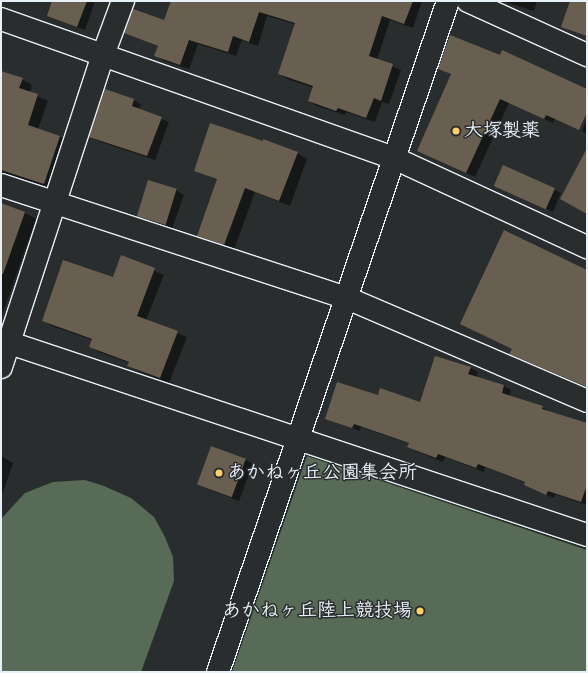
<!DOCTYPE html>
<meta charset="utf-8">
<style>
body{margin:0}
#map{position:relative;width:588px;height:673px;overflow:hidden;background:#2a2d2e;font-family:Caveat,"Klee One",sans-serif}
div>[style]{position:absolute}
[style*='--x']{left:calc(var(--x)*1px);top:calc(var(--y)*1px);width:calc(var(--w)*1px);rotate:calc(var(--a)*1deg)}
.green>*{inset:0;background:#586b56}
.shadow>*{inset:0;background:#0007}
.building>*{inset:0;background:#695f50;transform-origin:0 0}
.roads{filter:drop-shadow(1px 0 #e8f1f8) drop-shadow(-1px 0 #e8f1f8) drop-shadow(0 1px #e8f1f8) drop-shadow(0 -1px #e8f1f8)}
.minor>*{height:22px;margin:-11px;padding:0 11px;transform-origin:11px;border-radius:11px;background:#2a2d2e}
.dots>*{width:11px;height:11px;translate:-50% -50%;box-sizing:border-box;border:2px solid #2a2d2e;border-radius:50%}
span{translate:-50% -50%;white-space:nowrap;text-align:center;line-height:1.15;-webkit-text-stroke:3px #2a2d2e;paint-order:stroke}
.poi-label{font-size:19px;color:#e8f1f8;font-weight:700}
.left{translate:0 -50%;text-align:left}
.right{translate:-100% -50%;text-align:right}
.frame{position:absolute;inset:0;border:2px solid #e8f1f8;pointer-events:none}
</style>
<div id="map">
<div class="green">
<div style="clip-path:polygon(307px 456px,587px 550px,587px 672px,232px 672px)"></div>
<div style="clip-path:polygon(85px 480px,104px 486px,131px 498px,154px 517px,165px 537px,173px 557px,174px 581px,141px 672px,1px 672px,1px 519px,25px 493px,53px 482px)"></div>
</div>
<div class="shadow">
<div style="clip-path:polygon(53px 1px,95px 1px,85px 30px,48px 16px)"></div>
<div style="clip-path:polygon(172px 1px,422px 1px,413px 28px,390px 20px,377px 60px,401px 70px,389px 104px,382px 102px,375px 122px,346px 112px,345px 115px,317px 106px,309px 101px,314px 88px,287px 79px,279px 74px,295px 24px,267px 16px,258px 46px,242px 40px,236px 56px,198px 44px,189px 69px,164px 61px,156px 56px,159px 47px,126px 33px,165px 22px)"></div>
<div style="clip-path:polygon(502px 1px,537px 1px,534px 11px)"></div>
<div style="clip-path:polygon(439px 68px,580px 88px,567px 125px,555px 119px,553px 123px,509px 103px,475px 177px,427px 155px,451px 75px)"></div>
<div style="clip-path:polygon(1px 72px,22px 79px,32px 85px,30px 93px,48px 101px,38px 129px,59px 136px,69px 142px,54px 189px,16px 177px,15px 178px,1px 174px)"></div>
<div style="clip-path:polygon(134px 100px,141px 104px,139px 110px,169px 122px,155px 160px,98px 141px,90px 137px)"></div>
<div style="clip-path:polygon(587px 117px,587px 134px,582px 131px)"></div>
<div style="clip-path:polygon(297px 153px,307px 159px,290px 206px,255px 192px,234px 250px,208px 241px,198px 235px,218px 180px,195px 170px)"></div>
<div style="clip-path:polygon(495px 186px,554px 189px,561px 193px,553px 212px)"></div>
<div style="clip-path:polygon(176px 190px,184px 195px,172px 229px,138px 216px)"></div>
<div style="clip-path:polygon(1px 204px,25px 213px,36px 219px,1px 318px)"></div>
<div style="clip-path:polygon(122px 256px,164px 275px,146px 320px,187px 337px,169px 383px,138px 371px,128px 366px,129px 363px,99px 352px,90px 346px,92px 340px,52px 326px,43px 320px,113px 278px)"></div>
<div style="clip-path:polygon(587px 271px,587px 388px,522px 360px,511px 354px,513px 349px,461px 323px)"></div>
<div style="clip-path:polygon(470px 368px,478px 372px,476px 378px,504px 386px,511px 390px,509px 397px,542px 407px,549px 412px,587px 424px,587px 505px,555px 494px,554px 498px,532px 489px,526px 483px,485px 467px,484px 472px,445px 457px,443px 462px,416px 451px,409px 447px,410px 444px,361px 427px,360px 431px,326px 418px,378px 397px,421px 403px)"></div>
<div style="clip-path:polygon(1px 456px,13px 463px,1px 498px)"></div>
<div style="clip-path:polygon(246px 460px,253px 464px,239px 501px,198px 485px)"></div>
</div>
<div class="building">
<div style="clip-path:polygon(52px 1px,87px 1px,77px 27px,47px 16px)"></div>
<div style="clip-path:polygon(171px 1px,413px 1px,404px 24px,382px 16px,369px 56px,393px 64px,381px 101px,374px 98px,366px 118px,338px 108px,336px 111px,308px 101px,313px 86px,278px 74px,295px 23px,259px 12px,249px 42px,233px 36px,228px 52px,189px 40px,180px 65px,154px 56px,158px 46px,124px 33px,133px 9px,164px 20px)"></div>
<div style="clip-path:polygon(570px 1px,587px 1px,587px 36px,561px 27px)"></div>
<div style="clip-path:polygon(450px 35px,500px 55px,502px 50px,587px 89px,587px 112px,579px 130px,546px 115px,544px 119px,500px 99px,466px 173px,417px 151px,451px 74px,438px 69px)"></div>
<div style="clip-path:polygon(1px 71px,23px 78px,19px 88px,38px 94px,28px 125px,60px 136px,44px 184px,1px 170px)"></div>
<div style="clip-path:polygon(105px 89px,134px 99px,132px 106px,162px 117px,147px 156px,89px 137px)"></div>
<div style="clip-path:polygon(210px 123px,263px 141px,263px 139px,298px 152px,279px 201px,245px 188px,224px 245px,197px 236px,217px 179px,194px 171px)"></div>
<div style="clip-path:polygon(587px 148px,587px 214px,560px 199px)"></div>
<div style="left:503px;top:165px;width:57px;height:23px;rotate:24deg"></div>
<div style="left:148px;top:180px;width:30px;height:38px;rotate:17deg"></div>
<div style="clip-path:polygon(1px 203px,25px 212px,3px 274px,1px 274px)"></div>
<div style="clip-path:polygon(504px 230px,587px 270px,587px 387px,509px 354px,512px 349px,460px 324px)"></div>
<div style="clip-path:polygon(121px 255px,155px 268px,137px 316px,178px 331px,160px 378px,127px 366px,129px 362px,89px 347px,92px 339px,42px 321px,63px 260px,113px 277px)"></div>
<div style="clip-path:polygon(435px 356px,471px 367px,468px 374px,504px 385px,502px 393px,543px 406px,542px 409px,587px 423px,587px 485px,581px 502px,548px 491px,546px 495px,524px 485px,525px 482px,478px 464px,476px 468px,438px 454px,436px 458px,407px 447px,409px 443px,354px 424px,352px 428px,325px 419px,337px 382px,378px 395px,380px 388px,420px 402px)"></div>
<div style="left:211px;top:446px;width:37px;height:41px;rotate:20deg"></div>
</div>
<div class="roads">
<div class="minor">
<div style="--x:468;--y:1;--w:131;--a:24.4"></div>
<div style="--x:1;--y:19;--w:417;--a:19.5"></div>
<div style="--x:394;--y:158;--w:213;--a:24.8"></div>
<div style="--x:1;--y:185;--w:364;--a:18.1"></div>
<div style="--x:347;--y:298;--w:261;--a:23.2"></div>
<div style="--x:1;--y:340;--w:618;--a:18.41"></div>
<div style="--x:1;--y:367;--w:328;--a:-71.9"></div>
<div style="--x:103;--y:55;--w:58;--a:-69.7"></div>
<div style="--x:218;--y:672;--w:709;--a:-71.08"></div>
</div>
</div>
<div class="dots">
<div style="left:456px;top:131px;background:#ffd166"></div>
<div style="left:219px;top:473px;background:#ffd166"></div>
<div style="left:420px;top:611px;background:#ffd166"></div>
</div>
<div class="poi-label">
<span class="left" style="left:464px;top:131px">大塚製薬</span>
<span class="left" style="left:227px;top:473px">あかねヶ丘公園集会所</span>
<span class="right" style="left:412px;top:611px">あかねヶ丘陸上競技場</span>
</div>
<div class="frame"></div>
</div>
